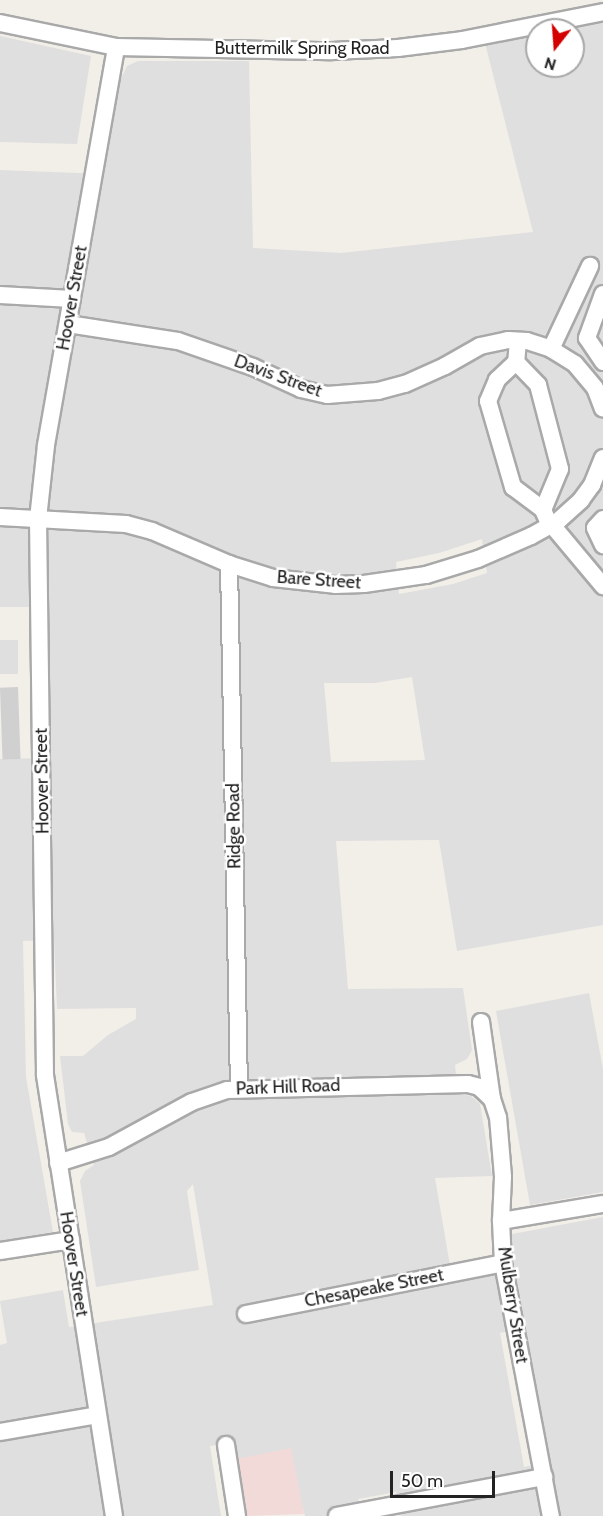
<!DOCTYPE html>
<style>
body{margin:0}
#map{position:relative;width:603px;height:1516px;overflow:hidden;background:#f2efe9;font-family:Cabin,sans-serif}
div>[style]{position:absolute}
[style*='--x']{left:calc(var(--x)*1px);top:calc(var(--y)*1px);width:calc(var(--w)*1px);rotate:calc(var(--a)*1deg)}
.residential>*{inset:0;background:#e0dfdf;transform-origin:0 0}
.commercial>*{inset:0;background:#f2dad9}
.religious>*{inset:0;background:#d0d0d0;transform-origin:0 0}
.roads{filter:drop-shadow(2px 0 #a9a9a9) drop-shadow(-2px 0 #a9a9a9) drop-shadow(0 2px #a9a9a9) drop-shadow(0 -2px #a9a9a9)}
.minor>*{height:16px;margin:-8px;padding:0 8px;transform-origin:8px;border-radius:8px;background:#fff}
span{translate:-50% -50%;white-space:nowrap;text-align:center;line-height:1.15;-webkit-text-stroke:5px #fff;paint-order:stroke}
.street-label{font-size:18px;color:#222}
.north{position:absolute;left:525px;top:18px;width:60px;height:60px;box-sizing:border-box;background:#fff;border:2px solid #a7a7a7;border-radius:50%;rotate:197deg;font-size:16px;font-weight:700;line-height:24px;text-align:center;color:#222}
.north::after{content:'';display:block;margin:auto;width:21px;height:27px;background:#d40000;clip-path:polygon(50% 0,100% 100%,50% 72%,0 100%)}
.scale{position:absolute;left:390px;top:1471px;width:105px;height:27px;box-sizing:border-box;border:3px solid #222;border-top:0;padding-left:8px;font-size:18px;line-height:21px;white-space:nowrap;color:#222;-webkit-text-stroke:4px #fff;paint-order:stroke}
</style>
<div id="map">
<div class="residential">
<div style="clip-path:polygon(evenodd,603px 14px,603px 925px,457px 951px,439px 840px,336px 841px,348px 989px,463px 988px,472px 1050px,467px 1059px,455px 1065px,458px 1094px,471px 1096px,480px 1104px,492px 1176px,435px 1178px,453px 1283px,513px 1271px,507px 1235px,603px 1217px,603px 1516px,401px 1516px,396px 1492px,358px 1499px,361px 1516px,305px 1516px,303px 1509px,236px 1459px,233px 1442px,210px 1446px,221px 1516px,0 1516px,0 1345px,7px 1343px,0 1301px,63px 1290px,69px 1327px,213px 1305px,193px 1184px,187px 1191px,199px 1270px,96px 1287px,80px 1181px,85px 1171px,94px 1165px,84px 1133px,72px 1132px,68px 1124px,60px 1056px,83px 1056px,108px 1035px,136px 1019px,136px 1008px,57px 1009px,54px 940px,23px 941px,26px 1077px,53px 1232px,0 1241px,0 759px,47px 758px,46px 607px,0 607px,0 170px,104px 174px,120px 81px,127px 66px,138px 61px,249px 61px,253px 248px,341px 253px,533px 232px,485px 43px,537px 30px,537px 66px,573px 66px,573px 30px,539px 30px,603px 14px,482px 539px,487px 573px,453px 584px,399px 594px,396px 562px,439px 553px,482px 539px,603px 14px,412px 677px,425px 760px,331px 762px,324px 683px,375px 683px,412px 677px,603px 14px,523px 1328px,549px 1462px,524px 1467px,500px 1333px,523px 1328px)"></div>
<div style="clip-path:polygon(0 36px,91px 56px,77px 144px,0 142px)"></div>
<div style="left:0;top:640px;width:18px;height:34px"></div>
<div style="clip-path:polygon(589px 993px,603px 1069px,603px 1192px,530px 1205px,496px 1011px)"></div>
</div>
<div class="commercial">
<div style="clip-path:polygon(291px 1448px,304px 1514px,246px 1516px,236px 1459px)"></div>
</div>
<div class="religious">
<div style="left:18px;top:687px;width:72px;height:18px;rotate:88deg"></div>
</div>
<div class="roads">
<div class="minor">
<div style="--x:0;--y:23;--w:118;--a:11.7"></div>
<div style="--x:116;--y:47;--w:216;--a:1.1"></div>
<div style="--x:332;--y:51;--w:66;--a:-2.6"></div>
<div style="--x:398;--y:48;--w:64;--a:-7.1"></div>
<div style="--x:462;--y:40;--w:144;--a:-11.2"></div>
<div style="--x:603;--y:294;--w:47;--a:110"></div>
<div style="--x:587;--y:338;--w:29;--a:56"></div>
<div style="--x:0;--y:295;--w:72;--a:3.2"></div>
<div style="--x:68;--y:324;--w:111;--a:8.8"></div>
<div style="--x:178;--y:341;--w:79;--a:19.1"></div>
<div style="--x:253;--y:367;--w:53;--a:24.6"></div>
<div style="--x:301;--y:389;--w:27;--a:13"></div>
<div style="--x:327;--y:395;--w:51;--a:-4.5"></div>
<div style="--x:378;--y:391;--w:28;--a:-15"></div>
<div style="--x:405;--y:384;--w:44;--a:-24.2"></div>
<div style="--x:445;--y:366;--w:40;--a:-29.7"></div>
<div style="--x:480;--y:346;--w:29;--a:-12"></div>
<div style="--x:508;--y:340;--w:19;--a:3"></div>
<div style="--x:527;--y:341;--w:25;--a:18"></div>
<div style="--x:551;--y:349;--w:28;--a:32"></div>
<div style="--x:575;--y:364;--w:31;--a:50"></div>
<div style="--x:595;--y:388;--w:22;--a:69"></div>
<div style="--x:518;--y:341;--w:21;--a:95"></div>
<div style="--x:516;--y:362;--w:26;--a:137"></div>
<div style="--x:497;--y:380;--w:23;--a:113"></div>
<div style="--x:488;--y:401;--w:90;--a:73.8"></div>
<div style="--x:513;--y:487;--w:38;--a:37"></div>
<div style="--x:543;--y:510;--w:17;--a:66"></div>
<div style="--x:551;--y:349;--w:92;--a:-64.8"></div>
<div style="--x:516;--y:362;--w:32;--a:46"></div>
<div style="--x:538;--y:385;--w:87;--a:75.3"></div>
<div style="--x:560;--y:469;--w:44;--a:112.5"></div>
<div style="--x:0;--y:517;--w:126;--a:3.2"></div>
<div style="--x:126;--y:524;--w:27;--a:15"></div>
<div style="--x:152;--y:531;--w:84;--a:23.2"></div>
<div style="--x:229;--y:564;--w:46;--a:17.7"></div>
<div style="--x:273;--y:578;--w:62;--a:6.4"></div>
<div style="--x:335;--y:585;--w:29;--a:-2"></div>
<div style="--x:364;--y:584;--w:63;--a:-8.3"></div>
<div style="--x:426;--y:575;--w:54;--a:-17.1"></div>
<div style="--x:478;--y:559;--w:58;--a:-23.5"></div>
<div style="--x:531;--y:536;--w:31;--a:-29"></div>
<div style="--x:558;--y:521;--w:31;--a:-42"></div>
<div style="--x:581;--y:500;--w:19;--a:-54"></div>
<div style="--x:592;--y:485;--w:29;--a:-68"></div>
<div style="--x:603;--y:519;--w:12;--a:132"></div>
<div style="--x:595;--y:528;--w:19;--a:65"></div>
<div style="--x:552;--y:525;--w:80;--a:50.1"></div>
<div style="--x:229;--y:564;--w:524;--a:88.91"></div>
<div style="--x:481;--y:1022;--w:78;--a:81.9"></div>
<div style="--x:492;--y:1099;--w:19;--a:72"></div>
<div style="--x:498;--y:1117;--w:60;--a:85.2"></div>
<div style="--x:503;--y:1177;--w:44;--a:92.6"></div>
<div style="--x:501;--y:1221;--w:42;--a:87.3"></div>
<div style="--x:503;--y:1263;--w:258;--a:79.3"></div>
<div style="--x:58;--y:1163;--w:53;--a:-17.4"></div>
<div style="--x:109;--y:1147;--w:94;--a:-28.5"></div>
<div style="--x:192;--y:1102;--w:37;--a:-19"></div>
<div style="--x:227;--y:1090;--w:241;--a:-1.4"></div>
<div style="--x:468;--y:1084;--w:11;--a:15"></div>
<div style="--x:479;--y:1087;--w:18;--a:43"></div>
<div style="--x:501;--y:1221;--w:103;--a:-9.5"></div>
<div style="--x:0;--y:1251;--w:72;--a:-8.8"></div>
<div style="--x:246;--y:1314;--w:262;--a:-11.2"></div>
<div style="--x:0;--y:1432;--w:98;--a:-9.9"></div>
<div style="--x:226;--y:1445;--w:72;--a:81.2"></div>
<div style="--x:114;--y:1516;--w:446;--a:-98.9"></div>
<div style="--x:45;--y:1075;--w:556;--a:-90.72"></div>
<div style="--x:38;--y:519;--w:74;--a:-83.8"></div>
<div style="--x:46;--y:445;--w:404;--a:-80"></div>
<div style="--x:337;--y:1516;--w:211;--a:-10.7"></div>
</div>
</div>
<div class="street-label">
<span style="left:302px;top:48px">Buttermilk Spring Road</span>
<span style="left:72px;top:298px;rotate:-80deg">Hoover Street</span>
<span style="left:278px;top:376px;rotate:20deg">Davis Street</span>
<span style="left:319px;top:580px;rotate:4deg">Bare Street</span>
<span style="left:42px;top:781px;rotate:-91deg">Hoover Street</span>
<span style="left:234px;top:826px;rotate:-91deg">Ridge Road</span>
<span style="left:288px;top:1087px;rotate:-2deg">Park Hill Road</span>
<span style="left:74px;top:1264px;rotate:81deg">Hoover Street</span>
<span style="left:374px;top:1288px;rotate:-11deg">Chesapeake Street</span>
<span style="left:513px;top:1305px;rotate:81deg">Mulberry Street</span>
</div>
<div class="north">N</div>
<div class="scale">50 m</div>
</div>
